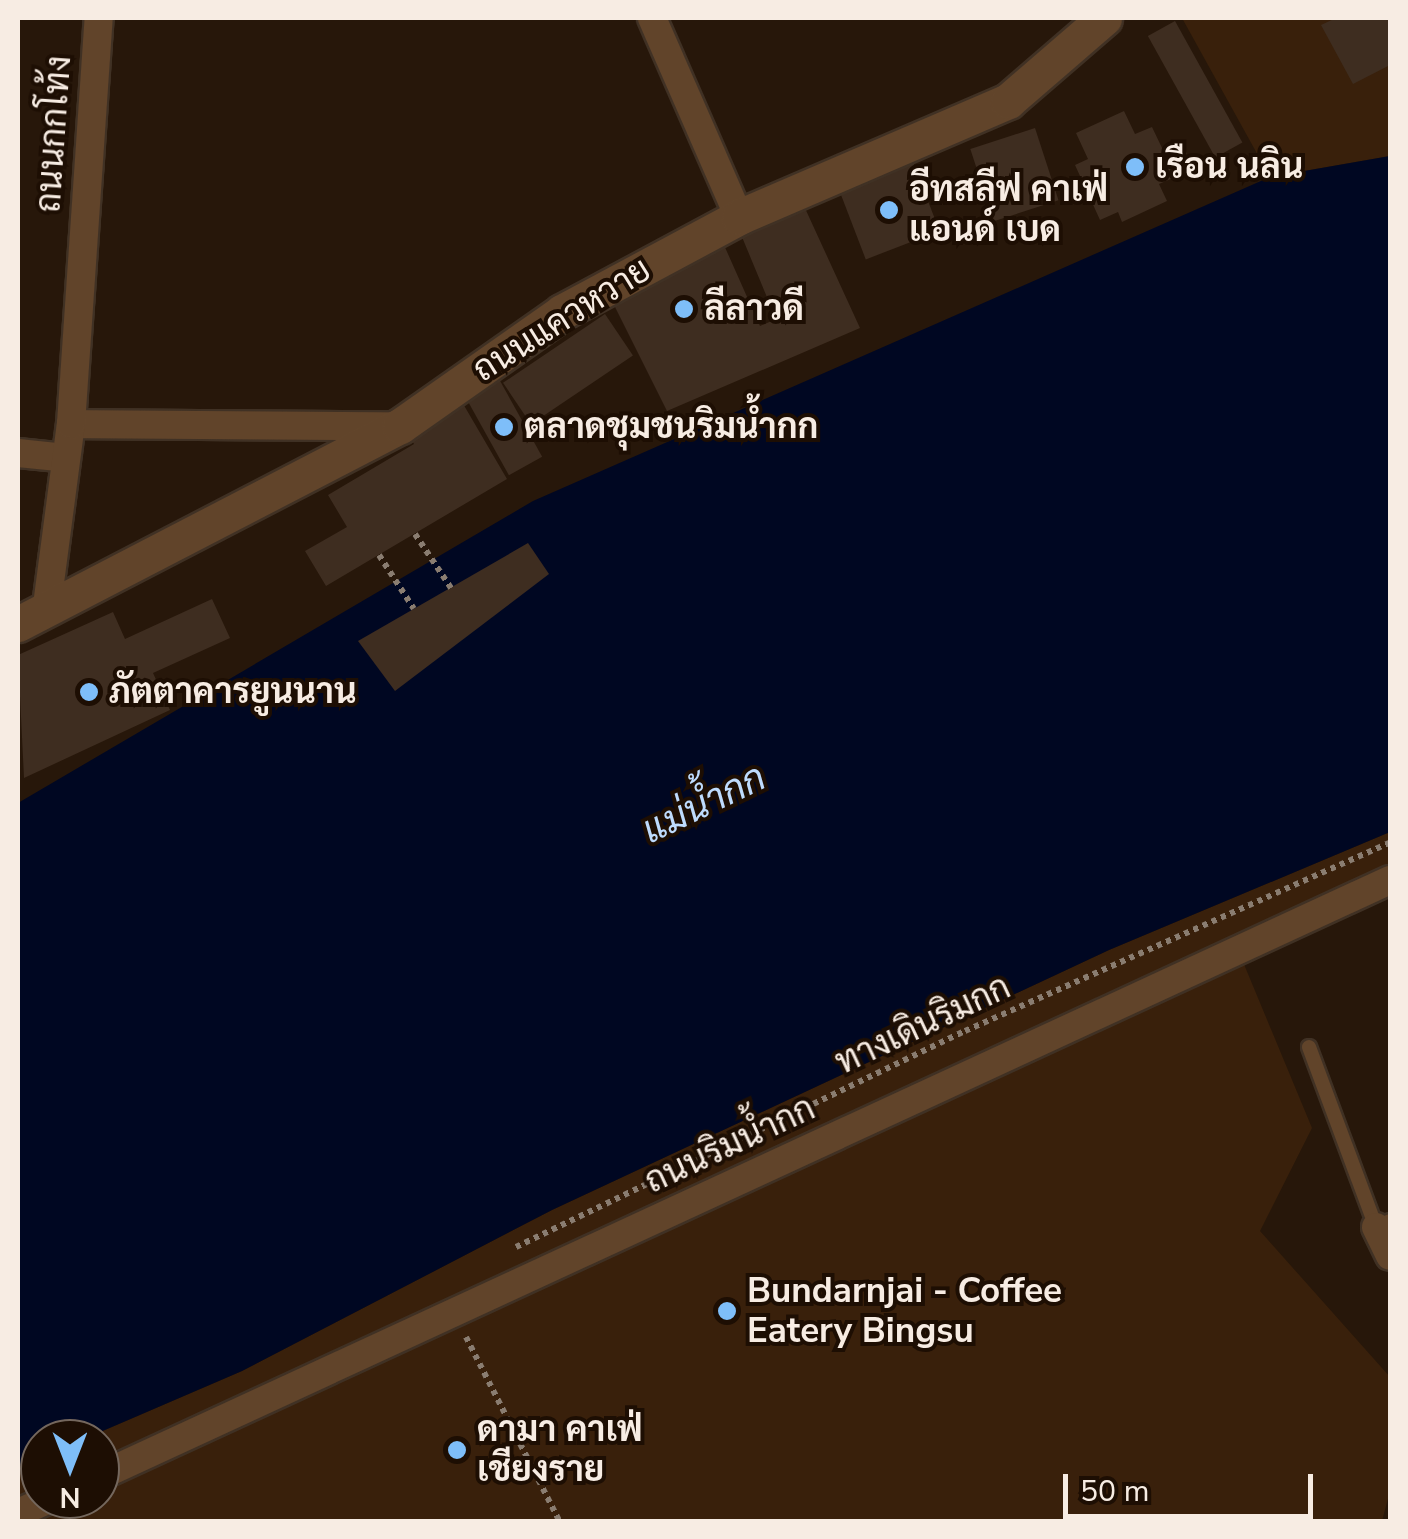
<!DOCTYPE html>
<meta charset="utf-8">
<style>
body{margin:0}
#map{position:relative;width:1408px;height:1539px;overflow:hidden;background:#27170a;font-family:"Nunito Sans",Sarabun,sans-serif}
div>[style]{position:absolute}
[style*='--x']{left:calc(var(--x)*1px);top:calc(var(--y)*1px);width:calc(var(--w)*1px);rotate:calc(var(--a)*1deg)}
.green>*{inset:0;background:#39200b}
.water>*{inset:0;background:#000722}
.building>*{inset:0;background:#3e2d20;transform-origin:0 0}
.path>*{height:6px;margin-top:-3px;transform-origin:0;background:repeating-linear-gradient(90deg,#8a7d71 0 5px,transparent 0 10px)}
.roads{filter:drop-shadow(2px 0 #403124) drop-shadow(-2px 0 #403124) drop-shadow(0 2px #403124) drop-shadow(0 -2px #403124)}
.service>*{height:14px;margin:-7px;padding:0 7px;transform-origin:7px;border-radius:7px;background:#61442a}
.minor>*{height:28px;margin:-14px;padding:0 14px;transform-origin:14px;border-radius:14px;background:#61442a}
.tertiary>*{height:35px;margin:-17.5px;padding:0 17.5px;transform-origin:17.5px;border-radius:17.5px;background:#61442a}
.dots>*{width:28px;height:28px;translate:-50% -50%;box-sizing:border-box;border:5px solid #1d0e03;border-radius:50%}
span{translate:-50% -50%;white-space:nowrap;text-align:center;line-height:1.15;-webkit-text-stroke:8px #1d0e03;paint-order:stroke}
.street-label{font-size:35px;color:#f7ece3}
.poi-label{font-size:35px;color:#f7ece3;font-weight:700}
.left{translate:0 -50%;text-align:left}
.water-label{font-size:38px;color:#bedbfd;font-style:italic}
.frame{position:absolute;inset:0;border:20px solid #f7ece3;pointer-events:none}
.north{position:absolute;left:20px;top:1419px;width:100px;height:100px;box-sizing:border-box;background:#1d0e03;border:2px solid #74675d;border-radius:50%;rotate:180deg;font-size:28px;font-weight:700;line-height:40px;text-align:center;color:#f7ece3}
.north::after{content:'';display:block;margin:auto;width:35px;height:45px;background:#7ebef9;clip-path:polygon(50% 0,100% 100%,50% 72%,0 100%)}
.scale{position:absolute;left:1063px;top:1474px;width:250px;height:45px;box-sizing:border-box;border:5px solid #f7ece3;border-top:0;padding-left:12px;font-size:30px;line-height:35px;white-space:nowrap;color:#f7ece3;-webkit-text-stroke:8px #1d0e03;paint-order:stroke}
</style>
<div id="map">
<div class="green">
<div style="clip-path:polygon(1182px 18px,1390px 18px,1390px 156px,1270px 177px)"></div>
<div style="clip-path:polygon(1390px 832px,1390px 878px,1236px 945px,1312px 1128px,1260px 1231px,1390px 1377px,1390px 1491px,1382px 1521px,18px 1522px,18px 1467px,40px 1458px,40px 1499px,100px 1499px,100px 1439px,84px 1439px,242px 1371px,552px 1210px,1109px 950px)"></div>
</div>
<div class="water">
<div style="clip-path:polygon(1390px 156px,1390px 832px,1109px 950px,552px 1210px,242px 1371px,84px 1439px,40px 1439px,40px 1458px,18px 1467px,18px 803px,533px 501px,1270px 177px)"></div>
</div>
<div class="building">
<div style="clip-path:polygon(1336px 18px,1390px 18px,1390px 65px,1353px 84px,1321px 25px)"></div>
<div style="left:1175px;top:21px;width:139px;height:31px;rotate:61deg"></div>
<div style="clip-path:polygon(1124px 111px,1135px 134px,1152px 127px,1163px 150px,1181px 141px,1194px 169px,1159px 184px,1167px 201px,1122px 222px,1118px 212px,1100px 220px,1075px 165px,1088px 159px,1076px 133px)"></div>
<div style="left:1035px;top:128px;width:76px;height:68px;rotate:72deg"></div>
<div style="left:913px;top:162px;width:74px;height:79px;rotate:69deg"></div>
<div style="clip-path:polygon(804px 206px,860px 328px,667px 411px,611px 299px,720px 236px,760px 326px,776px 319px,742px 237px)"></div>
<div style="left:605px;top:314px;width:50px;height:123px;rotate:56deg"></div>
<div style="left:499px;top:379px;width:89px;height:38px;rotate:61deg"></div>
<div style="clip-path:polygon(462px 402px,507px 479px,326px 586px,305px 551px,347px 527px,328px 495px,414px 444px,409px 434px)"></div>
<div style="clip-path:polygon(528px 543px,549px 574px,395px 691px,358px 641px)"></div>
<div style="clip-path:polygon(212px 599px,230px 638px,153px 673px,170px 710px,24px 778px,18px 655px,113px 612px,125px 639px)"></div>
</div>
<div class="path">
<div style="--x:415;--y:534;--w:65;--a:56.3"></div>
<div style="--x:379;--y:555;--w:64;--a:57.1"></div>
<div style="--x:516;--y:1247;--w:498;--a:-25.7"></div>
<div style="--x:965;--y:1031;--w:465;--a:-23.9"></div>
<div style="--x:466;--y:1337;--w:208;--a:63.1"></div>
</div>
<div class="roads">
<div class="service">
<div style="--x:1309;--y:1047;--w:192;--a:69.6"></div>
<div style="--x:1376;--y:1227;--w:15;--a:-23"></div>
</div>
<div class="minor">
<div style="--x:652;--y:18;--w:217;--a:66.4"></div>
<div style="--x:71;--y:424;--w:327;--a:0.4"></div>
<div style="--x:18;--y:453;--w:48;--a:5.9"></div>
<div style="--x:46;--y:613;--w:191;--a:-82.5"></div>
<div style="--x:71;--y:424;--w:407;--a:-86.1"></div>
<div style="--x:1376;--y:1227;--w:32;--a:64"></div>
<div style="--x:100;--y:1476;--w:1421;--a:-24.8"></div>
<div style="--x:18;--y:1513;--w:34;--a:-24"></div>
</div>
<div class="tertiary">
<div style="--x:18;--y:624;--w:430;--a:-27.4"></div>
<div style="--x:400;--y:426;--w:198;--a:-35.1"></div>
<div style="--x:562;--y:312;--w:201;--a:-28.2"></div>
<div style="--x:739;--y:217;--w:293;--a:-23.3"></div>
<div style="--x:1008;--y:101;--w:127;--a:-40.8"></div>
</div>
</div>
<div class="dots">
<div style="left:1135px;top:167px;background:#7ebef9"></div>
<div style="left:889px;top:210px;background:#7ebef9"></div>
<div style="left:684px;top:309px;background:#7ebef9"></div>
<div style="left:504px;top:427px;background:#7ebef9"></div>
<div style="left:89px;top:692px;background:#7ebef9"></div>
<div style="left:727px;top:1311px;background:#7ebef9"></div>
<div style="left:457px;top:1450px;background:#7ebef9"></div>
</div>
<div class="street-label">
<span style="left:54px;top:134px;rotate:-86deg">ถนนกกโท้ง</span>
<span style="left:562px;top:320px;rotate:-32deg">ถนนแควหวาย</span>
<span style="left:923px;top:1025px;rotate:-25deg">ทางเดินริมกก</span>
<span style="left:730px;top:1145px;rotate:-25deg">ถนนริมน้ำกก</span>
</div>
<div class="poi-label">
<span class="left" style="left:1155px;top:167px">เรือน นลิน</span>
<span class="left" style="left:909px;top:210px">อีทสลีฟ คาเฟ่<br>แอนด์ เบด</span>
<span class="left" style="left:704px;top:309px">ลีลาวดี</span>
<span class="left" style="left:524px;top:427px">ตลาดชุมชนริมน้ำกก</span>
<span class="left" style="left:109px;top:692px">ภัตตาคารยูนนาน</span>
<span class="left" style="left:747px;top:1311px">Bundarnjai - Coffee<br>Eatery Bingsu</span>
<span class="left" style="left:477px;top:1450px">ดามา คาเฟ่<br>เชียงราย</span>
</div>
<div class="water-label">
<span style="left:704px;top:804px;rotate:-26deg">แม่น้ำกก</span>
</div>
<div class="frame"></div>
<div class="north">N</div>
<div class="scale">50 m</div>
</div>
